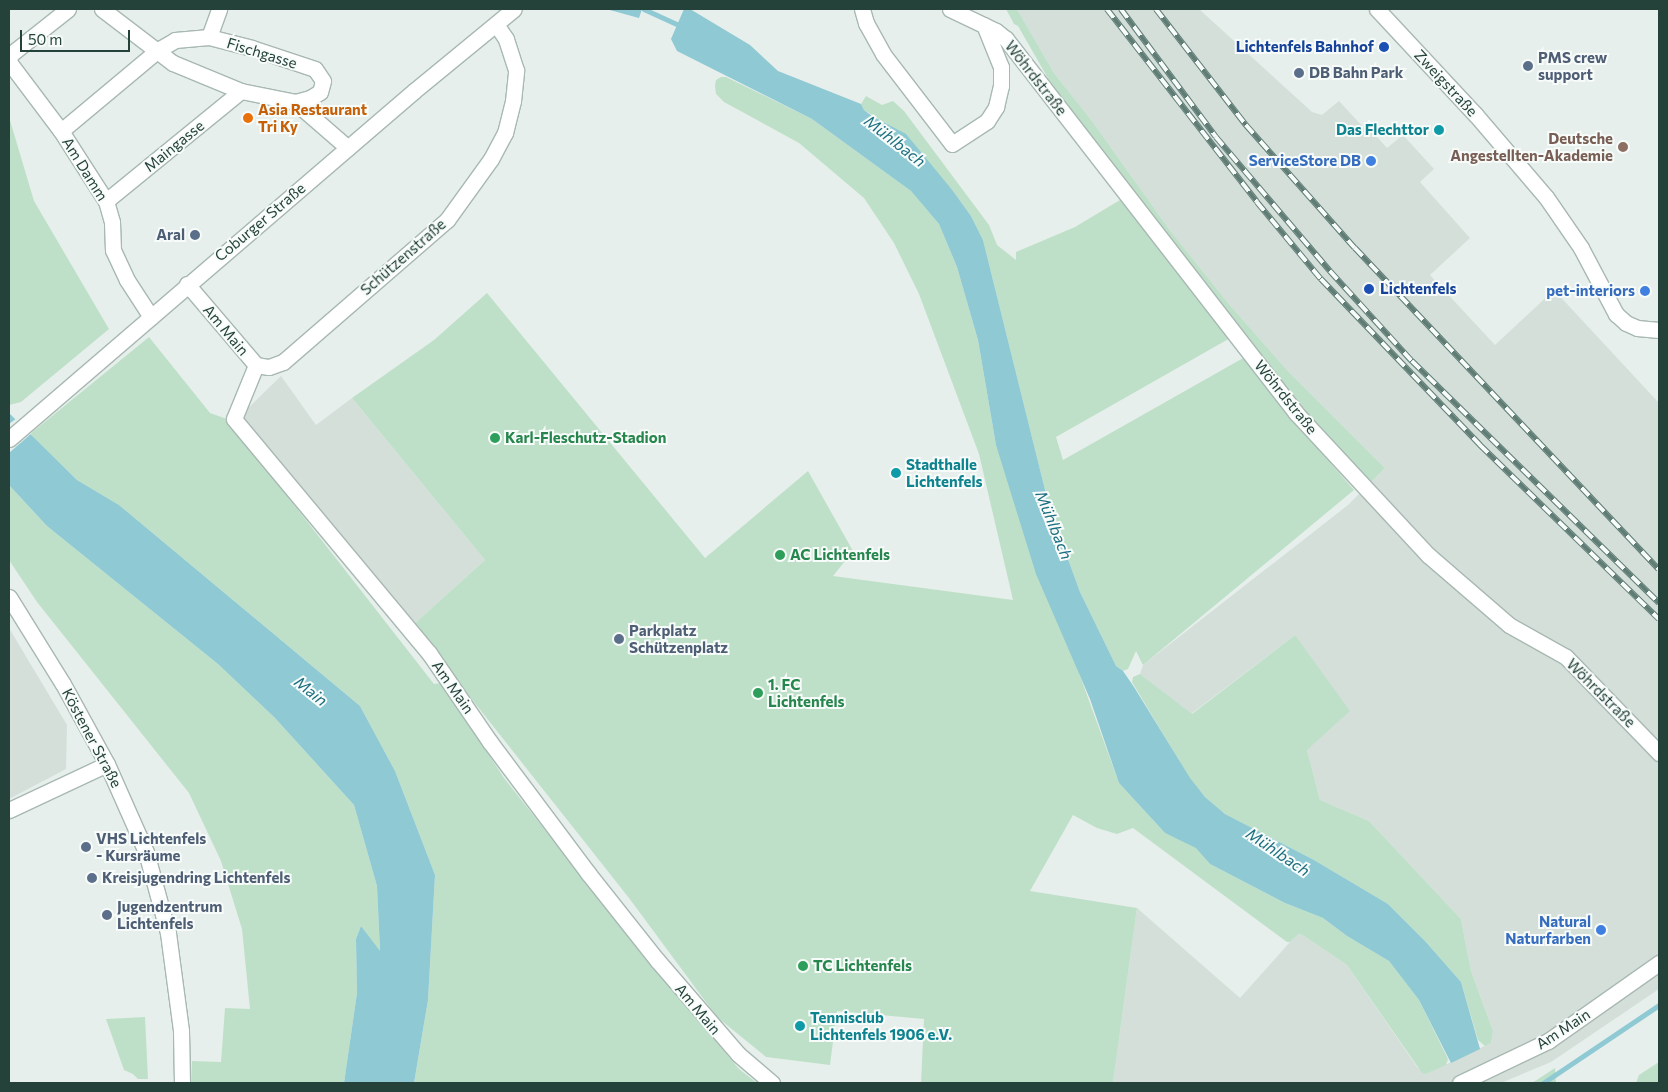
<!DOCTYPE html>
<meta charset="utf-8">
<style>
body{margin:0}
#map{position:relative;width:1668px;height:1092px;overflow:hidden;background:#e6efeb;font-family:Commissioner,sans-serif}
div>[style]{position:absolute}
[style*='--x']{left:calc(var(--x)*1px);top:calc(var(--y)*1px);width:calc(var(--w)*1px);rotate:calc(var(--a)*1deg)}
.built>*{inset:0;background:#d4dfda}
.green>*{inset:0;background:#bfe0c8}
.water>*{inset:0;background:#8ec9d4}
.pier>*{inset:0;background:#e6efeb}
.stream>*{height:4.5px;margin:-2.25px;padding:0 2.25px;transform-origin:2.25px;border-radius:2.25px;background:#8ec9d4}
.roads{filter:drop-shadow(1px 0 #a8b8b2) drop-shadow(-1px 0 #a8b8b2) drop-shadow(0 1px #a8b8b2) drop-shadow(0 -1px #a8b8b2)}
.minor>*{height:15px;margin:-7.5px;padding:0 7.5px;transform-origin:7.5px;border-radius:7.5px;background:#fff}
.rail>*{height:5.5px;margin-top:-2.75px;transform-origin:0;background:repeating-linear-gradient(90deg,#f7fbf9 0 11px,#5f7d75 0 22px);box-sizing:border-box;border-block:1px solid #5f7d75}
.dots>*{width:14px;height:14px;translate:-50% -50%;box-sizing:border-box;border:2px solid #f7fbf9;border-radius:50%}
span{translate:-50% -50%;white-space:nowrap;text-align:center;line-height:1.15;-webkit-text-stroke:4px #f7fbf9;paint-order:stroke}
.transit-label{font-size:15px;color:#164399;font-weight:700}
.right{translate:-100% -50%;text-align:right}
.left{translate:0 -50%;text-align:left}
.street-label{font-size:15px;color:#24423a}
.service-label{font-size:15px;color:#4e5e75;font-weight:700}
.food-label{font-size:15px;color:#c56008;font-weight:700}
.culture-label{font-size:15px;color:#0d838f;font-weight:700}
.education-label{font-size:15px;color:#785e54;font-weight:700}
.shop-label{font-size:15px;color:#366cbe;font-weight:700}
.leisure-label{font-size:15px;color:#27864d;font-weight:700}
.water-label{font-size:16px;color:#1c6f80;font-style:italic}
.frame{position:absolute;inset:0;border:10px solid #24423a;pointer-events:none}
.scale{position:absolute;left:20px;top:30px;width:110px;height:22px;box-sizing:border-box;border:2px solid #24423a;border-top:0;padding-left:6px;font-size:15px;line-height:18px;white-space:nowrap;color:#24423a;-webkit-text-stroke:4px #f7fbf9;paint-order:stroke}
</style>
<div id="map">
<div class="built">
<div style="clip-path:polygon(1017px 9px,1199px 9px,1312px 112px,1322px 115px,1339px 101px,1365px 129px,1368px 127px,1387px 148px,1403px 135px,1434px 169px,1420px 182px,1470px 238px,1430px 275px,1495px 345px,1554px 290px,1659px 403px,1659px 989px,1551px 1062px,1501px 1083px,1113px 1083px,1137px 908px,1240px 998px,1290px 942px,1299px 934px,1304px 936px,1347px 965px,1417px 1067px,1426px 1074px,1491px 1043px,1493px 1031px,1471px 971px,1461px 919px,1369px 821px,1320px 800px,1307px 750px,1295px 635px,1191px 714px,1140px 674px,1143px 665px,1348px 505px,1385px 468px,1287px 370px,1228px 303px,1169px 229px,1092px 121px,1054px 73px)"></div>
<div style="clip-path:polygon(281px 376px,316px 425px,352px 398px,485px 560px,413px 625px,239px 417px)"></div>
<div style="clip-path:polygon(9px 628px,67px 725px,66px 769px,9px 799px)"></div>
</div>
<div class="green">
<div style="clip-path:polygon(1006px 9px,1017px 9px,1054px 73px,1092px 121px,1169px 229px,1228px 303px,1287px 370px,1385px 468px,1370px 483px,1322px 431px,1227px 315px,1049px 80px,1018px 26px,1014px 24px)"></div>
<div style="clip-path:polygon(721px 77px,726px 77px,812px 119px,911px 191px,939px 224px,957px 267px,978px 340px,996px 445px,1119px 783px,1165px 833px,1196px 847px,1210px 864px,1285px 903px,1323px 918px,1347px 936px,1389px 961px,1419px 1000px,1448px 1059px,1446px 1065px,1426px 1074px,1422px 1073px,1347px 965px,1304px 936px,1299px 934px,1290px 942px,1287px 942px,1133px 828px,1117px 834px,1097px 828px,1073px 815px,1030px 891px,1137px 908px,1113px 1083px,921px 1083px,924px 1019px,837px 1011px,830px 1065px,766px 1057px,717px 1017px,629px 898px,413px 625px,485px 560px,352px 398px,434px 340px,487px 293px,705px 558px,808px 471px,853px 551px,833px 576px,1013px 600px,979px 454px,919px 294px,894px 243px,864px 198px,799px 143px,724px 102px,716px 94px,715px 86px,716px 80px)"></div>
<div style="clip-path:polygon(866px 96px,882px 105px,893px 101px,904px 111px,989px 225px,997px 245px,1016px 260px,1016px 252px,1075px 227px,1120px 200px,1232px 337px,1056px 437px,1063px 460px,1245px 357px,1326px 458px,1354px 490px,1143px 665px,1136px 651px,1128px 669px,1123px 671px,1116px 666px,1080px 592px,1050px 510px,983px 240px,971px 216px,953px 191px,897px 130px,864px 110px,861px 104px)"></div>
<div style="clip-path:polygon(9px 117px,34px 201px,109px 329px,21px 402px,9px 405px)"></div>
<div style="clip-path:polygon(149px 337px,210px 413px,227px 419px,434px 684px,442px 683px,504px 778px,629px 937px,739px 1069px,757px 1083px,414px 1083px,428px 1000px,435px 875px,395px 771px,360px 706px,119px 505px,77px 480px,30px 434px)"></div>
<div style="clip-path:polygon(9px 485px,47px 526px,218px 664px,275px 718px,354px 805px,377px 886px,380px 953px,361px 926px,356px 939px,357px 993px,344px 1083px,191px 1083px,192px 1061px,221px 1062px,225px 1008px,250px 1009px,242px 929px,221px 861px,189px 793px,37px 602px,9px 560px)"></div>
<div style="clip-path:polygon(1295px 635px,1350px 711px,1307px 750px,1320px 800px,1369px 821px,1461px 919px,1471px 971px,1493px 1031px,1491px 1043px,1485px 1046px,1478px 1040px,1461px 982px,1425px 941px,1388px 904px,1314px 860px,1225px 814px,1205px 797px,1190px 779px,1132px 682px,1133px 677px,1140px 674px,1192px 714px)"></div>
<div style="clip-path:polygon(145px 1017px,148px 1079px,138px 1079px,133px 1074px,124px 1070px,106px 1019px)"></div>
<div style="clip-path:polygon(1659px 1062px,1659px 1083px,1636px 1083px,1639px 1075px)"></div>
<div style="clip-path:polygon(1555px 1068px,1556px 1083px,1532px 1083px)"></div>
</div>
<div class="water">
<div style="clip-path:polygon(606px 9px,642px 9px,639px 18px)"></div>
<div style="clip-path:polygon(684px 9px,690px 9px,750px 45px,778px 71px,861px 104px,864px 110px,872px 116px,906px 134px,953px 191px,971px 216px,983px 240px,1050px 510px,1080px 592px,1116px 666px,1123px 671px,1134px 687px,1190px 778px,1205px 797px,1225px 814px,1314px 860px,1388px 904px,1425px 941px,1461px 982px,1480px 1049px,1451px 1063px,1419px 1000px,1389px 961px,1347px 936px,1323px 918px,1285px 903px,1210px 864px,1196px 848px,1165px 833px,1119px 783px,1090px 699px,1036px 574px,996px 445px,978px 340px,957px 267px,939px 224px,911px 191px,812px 119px,677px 51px,671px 39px)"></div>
<div style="clip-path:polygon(9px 413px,77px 480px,119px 505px,360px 706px,395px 771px,435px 875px,428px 1000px,414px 1083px,344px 1083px,357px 993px,356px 939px,361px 926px,380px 951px,377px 886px,354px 805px,275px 718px,218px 664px,47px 526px,9px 485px)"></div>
</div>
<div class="pier">
<div style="clip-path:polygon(17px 418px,32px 433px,9px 453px,9px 424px)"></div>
</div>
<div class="stream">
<div style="--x:644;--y:9;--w:41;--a:24.7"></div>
<div style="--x:1543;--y:1083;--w:140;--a:-33.9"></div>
</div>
<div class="roads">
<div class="minor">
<div style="--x:68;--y:9;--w:74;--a:141.6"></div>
<div style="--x:10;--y:55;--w:7;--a:98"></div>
<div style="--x:9;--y:62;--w:86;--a:53"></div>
<div style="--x:61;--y:131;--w:83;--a:57.3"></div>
<div style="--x:106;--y:201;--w:22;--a:74"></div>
<div style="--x:112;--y:222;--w:28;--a:88"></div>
<div style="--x:113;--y:250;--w:33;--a:65"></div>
<div style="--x:127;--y:280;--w:44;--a:57"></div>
<div style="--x:102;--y:9;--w:89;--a:37.3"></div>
<div style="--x:173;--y:63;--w:74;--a:22.4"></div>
<div style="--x:241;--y:91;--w:55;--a:11.5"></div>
<div style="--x:295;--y:102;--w:70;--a:41"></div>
<div style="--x:862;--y:9;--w:15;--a:74"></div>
<div style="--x:866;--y:23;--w:35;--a:61"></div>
<div style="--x:883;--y:54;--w:113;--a:52.5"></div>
<div style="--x:952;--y:144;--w:42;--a:-33.3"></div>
<div style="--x:987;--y:121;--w:17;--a:-57"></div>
<div style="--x:996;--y:107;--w:22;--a:-77"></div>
<div style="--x:1001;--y:86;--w:19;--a:-90"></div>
<div style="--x:1001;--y:67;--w:45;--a:-112"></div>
<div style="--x:950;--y:9;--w:51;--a:25.6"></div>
<div style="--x:996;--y:31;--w:13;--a:39"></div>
<div style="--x:1006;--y:39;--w:473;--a:52.2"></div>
<div style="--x:1296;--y:413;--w:194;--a:47.1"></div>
<div style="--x:1428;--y:555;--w:107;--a:40.8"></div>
<div style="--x:1509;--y:625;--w:65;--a:29.3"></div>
<div style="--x:1566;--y:657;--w:134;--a:45.9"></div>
<div style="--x:1377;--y:9;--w:144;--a:47"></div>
<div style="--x:1475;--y:114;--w:109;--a:49.5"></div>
<div style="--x:1546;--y:197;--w:62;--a:55.5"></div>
<div style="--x:1581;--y:248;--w:75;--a:62.1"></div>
<div style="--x:1616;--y:314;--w:13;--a:42"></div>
<div style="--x:1626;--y:323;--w:12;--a:24"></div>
<div style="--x:1637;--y:328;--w:22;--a:5"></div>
<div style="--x:209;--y:37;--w:30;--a:-70"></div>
<div style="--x:61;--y:131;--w:126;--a:-39.9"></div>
<div style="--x:158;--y:50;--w:20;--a:-30"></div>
<div style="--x:175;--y:40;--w:34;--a:-5"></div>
<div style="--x:209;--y:37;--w:44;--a:14.3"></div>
<div style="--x:252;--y:48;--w:66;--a:18.4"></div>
<div style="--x:315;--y:69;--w:14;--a:56"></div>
<div style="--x:323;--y:81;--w:11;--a:105"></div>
<div style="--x:320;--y:92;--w:12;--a:149"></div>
<div style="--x:310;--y:98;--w:16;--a:165"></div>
<div style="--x:106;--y:201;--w:174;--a:-39.2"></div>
<div style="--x:187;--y:284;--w:106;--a:49.6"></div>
<div style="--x:256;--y:365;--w:58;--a:112.2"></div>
<div style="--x:234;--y:419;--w:305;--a:50.2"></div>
<div style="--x:429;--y:653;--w:108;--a:55.6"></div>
<div style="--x:490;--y:742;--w:164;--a:53.2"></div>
<div style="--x:588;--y:873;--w:111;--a:51.6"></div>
<div style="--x:657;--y:960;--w:124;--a:49.2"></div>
<div style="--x:738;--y:1054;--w:45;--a:40.5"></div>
<div style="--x:256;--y:365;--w:13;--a:9"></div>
<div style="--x:269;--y:367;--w:15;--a:-20"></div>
<div style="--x:283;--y:362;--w:217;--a:-40.9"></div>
<div style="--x:447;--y:220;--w:75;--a:-54.2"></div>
<div style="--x:491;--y:159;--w:30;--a:-62"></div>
<div style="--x:505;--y:133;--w:33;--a:-76"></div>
<div style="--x:513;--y:101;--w:31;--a:-84"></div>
<div style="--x:516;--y:70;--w:33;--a:-108"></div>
<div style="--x:506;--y:39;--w:18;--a:-124"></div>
<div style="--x:9;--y:439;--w:534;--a:-40.67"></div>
<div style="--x:414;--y:91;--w:129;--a:-39.4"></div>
<div style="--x:9;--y:597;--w:102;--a:58.2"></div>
<div style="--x:63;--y:684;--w:91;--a:61.2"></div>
<div style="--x:107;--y:764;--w:96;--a:66.1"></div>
<div style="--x:146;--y:852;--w:84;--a:74.8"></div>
<div style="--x:168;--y:933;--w:99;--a:82.4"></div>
<div style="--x:181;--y:1031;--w:52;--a:88.9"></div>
<div style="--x:9;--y:810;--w:108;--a:-25.1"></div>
<div style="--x:1460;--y:1083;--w:98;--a:-25.5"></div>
<div style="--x:1548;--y:1041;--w:136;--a:-35.1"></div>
</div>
</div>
<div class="rail">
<div style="--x:1107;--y:9;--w:244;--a:52.1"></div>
<div style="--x:1257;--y:202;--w:100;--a:50.3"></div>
<div style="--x:1321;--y:279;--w:230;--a:46.2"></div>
<div style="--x:1480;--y:445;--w:250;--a:44.2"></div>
<div style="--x:1121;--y:9;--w:159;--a:53.4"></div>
<div style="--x:1216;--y:137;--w:176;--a:49.6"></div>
<div style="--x:1330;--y:271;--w:122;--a:47.7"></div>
<div style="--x:1412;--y:361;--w:346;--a:44.4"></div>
<div style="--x:1156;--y:9;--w:147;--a:52.2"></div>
<div style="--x:1246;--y:125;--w:164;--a:48.5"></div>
<div style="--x:1355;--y:248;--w:442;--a:46.6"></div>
</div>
<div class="dots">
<div style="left:1384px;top:47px;background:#1a4fb4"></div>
<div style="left:1528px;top:66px;background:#5c6f8a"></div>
<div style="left:1299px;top:73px;background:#5c6f8a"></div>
<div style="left:248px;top:118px;background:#e8710a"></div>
<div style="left:1439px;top:130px;background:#0f9aa8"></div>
<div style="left:1623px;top:147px;background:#8d6e63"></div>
<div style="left:1371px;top:161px;background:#3f7fe0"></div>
<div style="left:195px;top:235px;background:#5c6f8a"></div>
<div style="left:1369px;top:289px;background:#1a4fb4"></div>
<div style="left:1645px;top:291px;background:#3f7fe0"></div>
<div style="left:495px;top:438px;background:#2e9e5b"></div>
<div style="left:896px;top:473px;background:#0f9aa8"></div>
<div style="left:780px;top:555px;background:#2e9e5b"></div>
<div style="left:619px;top:639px;background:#5c6f8a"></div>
<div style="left:758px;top:693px;background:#2e9e5b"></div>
<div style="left:86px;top:847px;background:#5c6f8a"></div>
<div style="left:92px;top:878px;background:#5c6f8a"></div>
<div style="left:107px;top:915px;background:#5c6f8a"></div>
<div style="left:1601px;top:930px;background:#3f7fe0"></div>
<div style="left:803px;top:966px;background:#2e9e5b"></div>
<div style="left:800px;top:1026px;background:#0f9aa8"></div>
</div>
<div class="transit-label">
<span class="right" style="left:1374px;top:47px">Lichtenfels Bahnhof</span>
<span class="left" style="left:1380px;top:289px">Lichtenfels</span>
</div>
<div class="street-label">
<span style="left:262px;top:53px;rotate:17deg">Fischgasse</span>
<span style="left:1036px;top:78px;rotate:52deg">Wöhrdstraße</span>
<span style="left:1446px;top:83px;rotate:47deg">Zweigstraße</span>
<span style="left:174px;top:146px;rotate:-39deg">Maingasse</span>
<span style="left:85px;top:169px;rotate:58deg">Am Damm</span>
<span style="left:260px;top:222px;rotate:-40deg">Coburger Straße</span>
<span style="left:403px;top:257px;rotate:-41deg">Schützenstraße</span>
<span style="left:226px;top:330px;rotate:50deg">Am Main</span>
<span style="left:1286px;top:397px;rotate:51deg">Wöhrdstraße</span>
<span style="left:453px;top:687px;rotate:55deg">Am Main</span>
<span style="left:1601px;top:693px;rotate:45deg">Wöhrdstraße</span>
<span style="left:92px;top:738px;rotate:62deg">Köstener Straße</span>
<span style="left:698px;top:1009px;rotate:50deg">Am Main</span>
<span style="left:1563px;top:1029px;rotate:-33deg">Am Main</span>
</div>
<div class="service-label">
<span class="left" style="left:1538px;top:66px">PMS crew<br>support</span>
<span class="left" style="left:1309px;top:73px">DB Bahn Park</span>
<span class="right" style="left:185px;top:235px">Aral</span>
<span class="left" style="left:629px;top:639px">Parkplatz<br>Schützenplatz</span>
<span class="left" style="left:96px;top:847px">VHS Lichtenfels<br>- Kursräume</span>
<span class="left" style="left:102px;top:878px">Kreisjugendring Lichtenfels</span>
<span class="left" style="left:117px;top:915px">Jugendzentrum<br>Lichtenfels</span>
</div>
<div class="food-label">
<span class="left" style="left:258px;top:118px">Asia Restaurant<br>Tri Ky</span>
</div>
<div class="culture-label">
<span class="right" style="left:1429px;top:130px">Das Flechttor</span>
<span class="left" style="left:906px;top:473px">Stadthalle<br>Lichtenfels</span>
<span class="left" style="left:810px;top:1026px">Tennisclub<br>Lichtenfels 1906 e.V.</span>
</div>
<div class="education-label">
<span class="right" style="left:1613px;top:147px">Deutsche<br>Angestellten-Akademie</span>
</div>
<div class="shop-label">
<span class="right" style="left:1361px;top:161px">ServiceStore DB</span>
<span class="right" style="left:1635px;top:291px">pet-interiors</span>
<span class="right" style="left:1591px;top:930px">Natural<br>Naturfarben</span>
</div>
<div class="leisure-label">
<span class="left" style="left:505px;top:438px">Karl-Fleschutz-Stadion</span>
<span class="left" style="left:790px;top:555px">AC Lichtenfels</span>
<span class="left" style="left:768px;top:693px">1. FC<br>Lichtenfels</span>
<span class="left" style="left:813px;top:966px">TC Lichtenfels</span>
</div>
<div class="water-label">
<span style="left:895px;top:141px;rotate:38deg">Mühlbach</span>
<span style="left:1054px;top:525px;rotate:68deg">Mühlbach</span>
<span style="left:311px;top:691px;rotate:39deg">Main</span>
<span style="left:1278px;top:852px;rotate:34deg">Mühlbach</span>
</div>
<div class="frame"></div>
<div class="scale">50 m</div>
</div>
